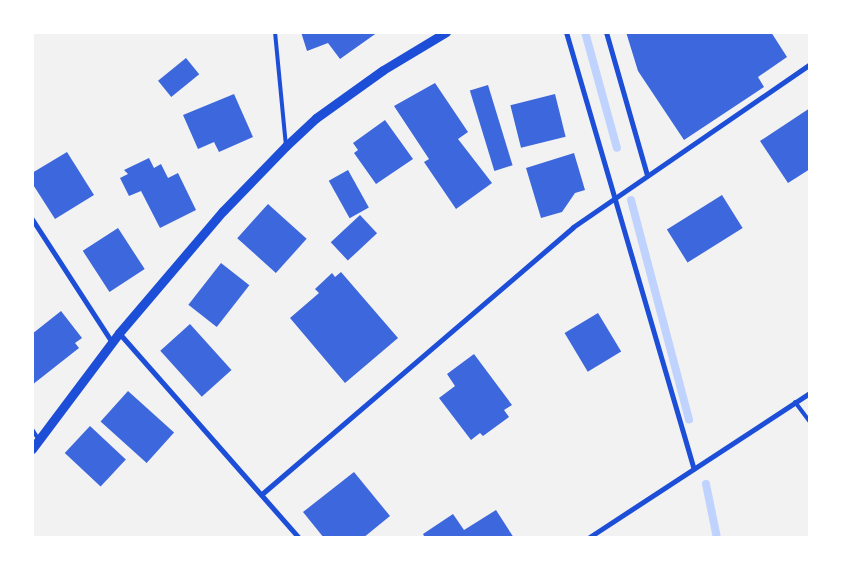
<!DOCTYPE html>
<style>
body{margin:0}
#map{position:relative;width:842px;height:570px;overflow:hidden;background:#f2f2f2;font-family:"Varela Round",sans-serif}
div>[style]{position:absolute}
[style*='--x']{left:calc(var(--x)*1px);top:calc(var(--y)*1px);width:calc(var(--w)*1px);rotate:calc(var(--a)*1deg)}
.stream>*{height:8px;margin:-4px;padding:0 4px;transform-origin:4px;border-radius:4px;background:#bfd3fe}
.building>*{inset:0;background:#3d67dc;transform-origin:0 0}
.service>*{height:4px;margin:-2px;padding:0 2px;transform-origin:2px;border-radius:2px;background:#1d4ed8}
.minor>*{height:5px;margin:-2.5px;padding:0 2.5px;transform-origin:2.5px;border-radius:2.5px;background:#1d4ed8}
.tertiary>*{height:9px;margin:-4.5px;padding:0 4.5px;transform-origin:4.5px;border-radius:4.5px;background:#1d4ed8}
span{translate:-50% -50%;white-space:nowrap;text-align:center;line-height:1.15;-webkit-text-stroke:5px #fff;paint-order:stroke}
.frame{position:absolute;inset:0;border:34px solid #fff;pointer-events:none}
</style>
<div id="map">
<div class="stream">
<div style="--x:585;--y:32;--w:120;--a:74.6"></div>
<div style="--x:631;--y:200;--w:227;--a:75.2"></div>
<div style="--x:706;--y:484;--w:55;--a:78.5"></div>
</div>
<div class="building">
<div style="clip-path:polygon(301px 32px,378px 32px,340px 59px,328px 43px,307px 51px)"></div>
<div style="clip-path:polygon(626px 32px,771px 32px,787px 57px,758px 77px,764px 87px,684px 140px,638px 71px)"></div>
<div style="left:186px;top:58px;width:21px;height:36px;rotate:51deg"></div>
<div style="clip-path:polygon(435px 83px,468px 132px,458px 139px,492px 183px,456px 209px,424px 162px,429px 159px,394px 106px)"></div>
<div style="left:488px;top:85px;width:84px;height:19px;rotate:73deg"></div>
<div style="clip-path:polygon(234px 94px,253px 137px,219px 152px,214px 142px,198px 149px,183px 115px)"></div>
<div style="left:555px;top:94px;width:44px;height:46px;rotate:76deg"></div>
<div style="clip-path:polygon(810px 108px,810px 169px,788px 183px,760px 141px)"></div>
<div style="clip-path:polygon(385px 120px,413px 159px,376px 184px,354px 153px,358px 150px,353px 143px)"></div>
<div style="clip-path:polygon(67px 152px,94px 195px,55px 219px,32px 183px,32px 173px)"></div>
<div style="clip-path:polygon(574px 153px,585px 190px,575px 193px,562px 212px,541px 218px,526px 168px)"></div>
<div style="clip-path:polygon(149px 158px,154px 168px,161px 164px,168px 178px,178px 173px,196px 210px,160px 228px,141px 191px,129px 196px,120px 178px,128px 174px,124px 170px)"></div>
<div style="left:348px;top:170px;width:43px;height:22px;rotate:61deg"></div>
<div style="left:722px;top:195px;width:39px;height:65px;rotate:58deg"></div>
<div style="left:268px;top:204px;width:52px;height:46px;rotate:42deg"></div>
<div style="left:360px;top:215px;width:25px;height:40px;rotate:47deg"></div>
<div style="left:118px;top:228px;width:49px;height:42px;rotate:57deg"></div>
<div style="left:221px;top:263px;width:36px;height:53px;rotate:38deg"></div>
<div style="clip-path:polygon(341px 272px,398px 338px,345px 383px,290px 318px,319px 293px,315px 289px,332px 273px,335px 277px)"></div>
<div style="clip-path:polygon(61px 311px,82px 338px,75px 343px,79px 348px,32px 385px,32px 334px)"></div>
<div style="left:598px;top:313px;width:45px;height:39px;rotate:59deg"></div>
<div style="left:190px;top:324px;width:62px;height:40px;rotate:48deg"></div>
<div style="clip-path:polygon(474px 354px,512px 405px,504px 410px,509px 417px,483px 436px,480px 433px,471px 440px,439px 398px,455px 386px,447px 374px)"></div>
<div style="left:128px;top:391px;width:62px;height:41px;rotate:42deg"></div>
<div style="left:90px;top:426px;width:49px;height:37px;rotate:43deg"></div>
<div style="clip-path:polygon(354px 472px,390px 516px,363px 538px,324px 538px,303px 512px)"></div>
<div style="clip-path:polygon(496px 510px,514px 538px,425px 538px,423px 534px,453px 514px,464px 530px)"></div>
</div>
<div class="service">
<div style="--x:275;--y:32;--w:115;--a:84.5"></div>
<div style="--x:795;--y:402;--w:25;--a:53"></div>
<div style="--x:32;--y:429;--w:13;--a:58"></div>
</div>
<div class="minor">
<div style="--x:566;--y:32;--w:455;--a:73.7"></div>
<div style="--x:606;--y:32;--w:149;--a:74"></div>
<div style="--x:32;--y:219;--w:147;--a:57"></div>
<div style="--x:119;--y:333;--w:273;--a:48.7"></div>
<div style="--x:263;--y:493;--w:408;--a:-40.6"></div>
<div style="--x:573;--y:227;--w:288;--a:-34.5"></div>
<div style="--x:588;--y:538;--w:265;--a:-33.2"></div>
</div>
<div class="tertiary">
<div style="--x:32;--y:449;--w:145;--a:-53.1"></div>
<div style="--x:119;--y:333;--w:160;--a:-49.6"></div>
<div style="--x:223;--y:211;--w:91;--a:-45.9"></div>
<div style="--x:286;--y:146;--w:41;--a:-43"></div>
<div style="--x:316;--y:118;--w:82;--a:-35.6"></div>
<div style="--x:383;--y:70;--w:74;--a:-31.1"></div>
</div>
<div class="frame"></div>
</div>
